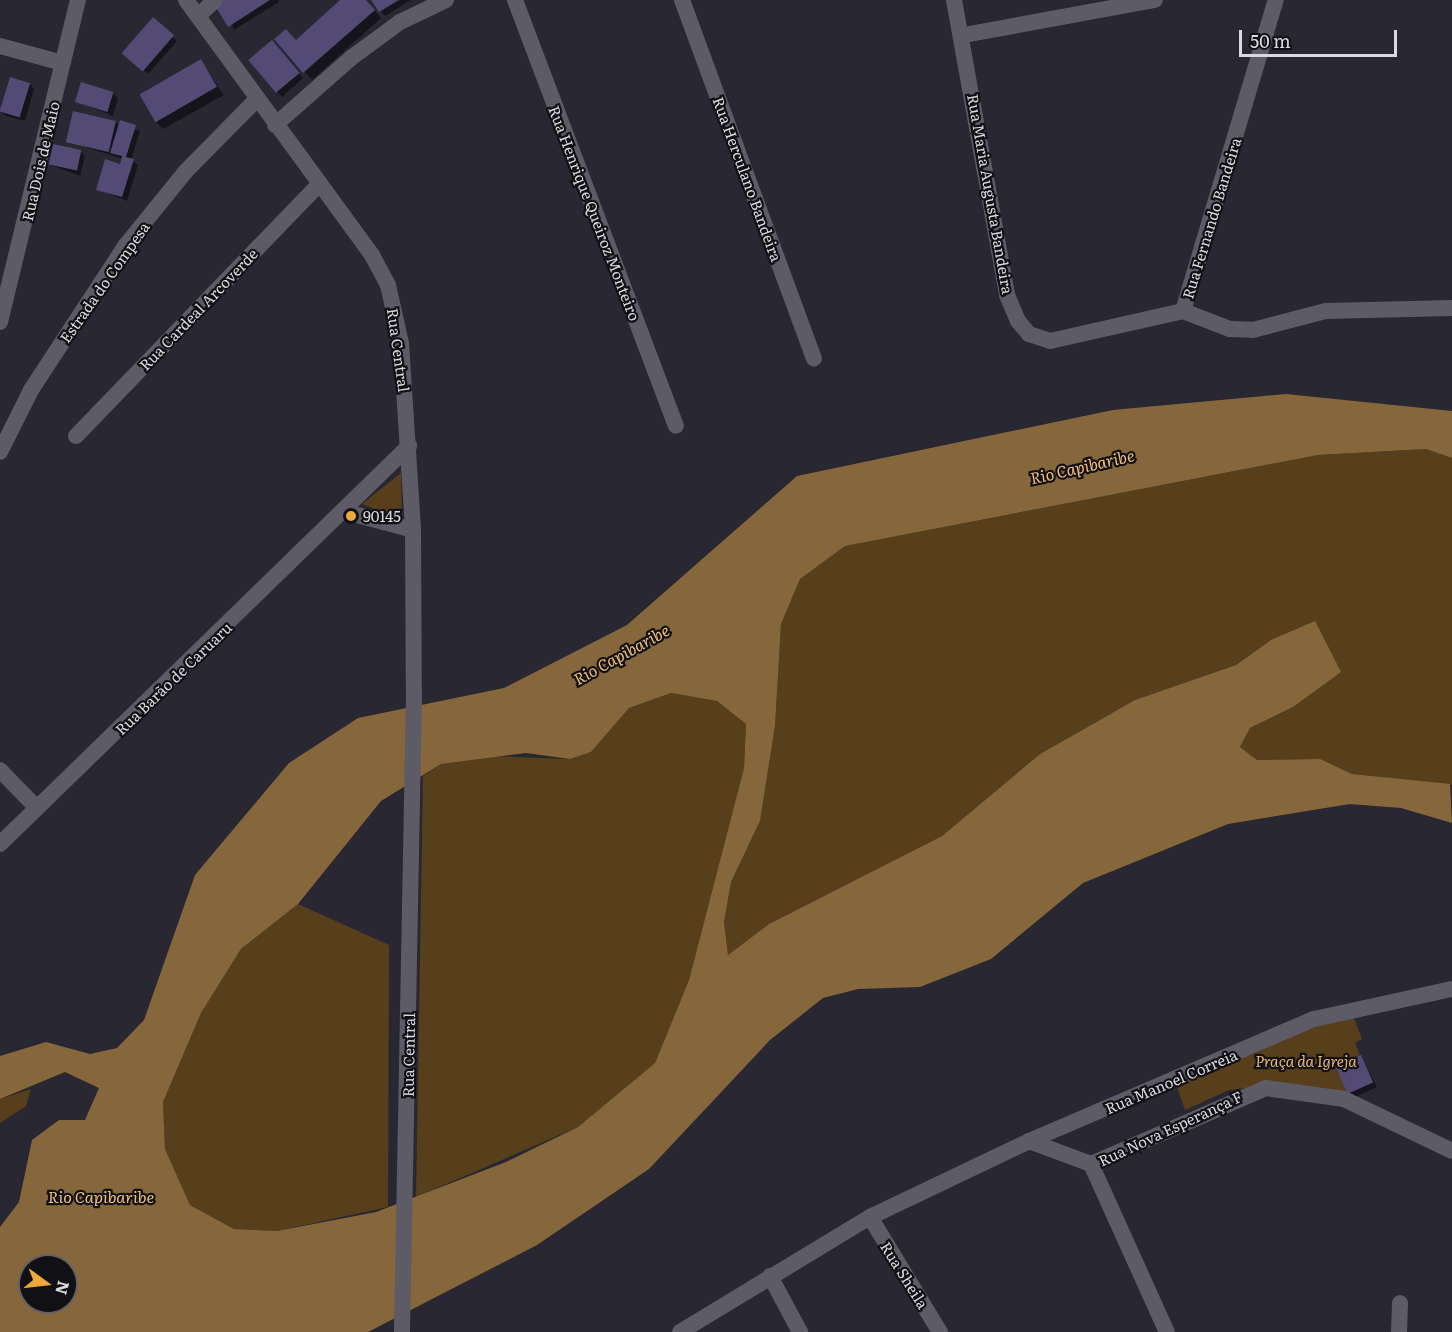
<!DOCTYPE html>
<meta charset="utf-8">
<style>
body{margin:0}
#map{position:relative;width:1452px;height:1332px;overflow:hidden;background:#292731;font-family:Literata,serif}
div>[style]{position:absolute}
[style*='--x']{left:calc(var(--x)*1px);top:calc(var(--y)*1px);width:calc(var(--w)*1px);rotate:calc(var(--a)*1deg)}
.green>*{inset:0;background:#573f1c}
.water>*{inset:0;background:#86673c}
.shadow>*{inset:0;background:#0007}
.building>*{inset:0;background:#534a76;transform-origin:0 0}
.street>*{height:16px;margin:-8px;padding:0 8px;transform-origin:8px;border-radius:8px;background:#5c5b66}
.dots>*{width:16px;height:16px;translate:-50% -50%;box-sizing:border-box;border:3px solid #111115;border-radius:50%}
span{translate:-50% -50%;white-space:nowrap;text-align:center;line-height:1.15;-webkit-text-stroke:4.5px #111115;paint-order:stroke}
.street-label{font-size:15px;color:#d9d9df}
.poi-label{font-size:15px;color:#d9d9df}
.left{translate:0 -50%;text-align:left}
.park-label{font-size:15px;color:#e8b775;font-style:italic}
.water-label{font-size:16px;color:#f1c07d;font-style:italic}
.north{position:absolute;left:18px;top:1254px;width:60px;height:60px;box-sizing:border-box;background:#111115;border:2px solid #616166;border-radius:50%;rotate:105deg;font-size:16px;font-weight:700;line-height:24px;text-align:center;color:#d9d9df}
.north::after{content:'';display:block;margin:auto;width:21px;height:27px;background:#eda83c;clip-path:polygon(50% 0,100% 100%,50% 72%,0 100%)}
.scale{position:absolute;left:1239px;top:30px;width:158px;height:27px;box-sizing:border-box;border:3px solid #d9d9df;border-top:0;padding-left:8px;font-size:18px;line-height:21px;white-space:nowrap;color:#d9d9df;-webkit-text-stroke:4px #111115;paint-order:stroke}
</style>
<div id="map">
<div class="green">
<div style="clip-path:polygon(1426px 449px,1452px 458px,1452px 785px,1352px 774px,1319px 759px,1257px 760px,1240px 747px,1250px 728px,1293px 707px,1271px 640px,1236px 665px,1135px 700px,1040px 754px,942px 836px,769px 924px,728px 955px,724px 922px,731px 882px,760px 821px,775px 726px,781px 624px,800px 579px,845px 546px,1318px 455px)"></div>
<div style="clip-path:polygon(401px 473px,402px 519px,362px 504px)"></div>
<div style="clip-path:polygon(671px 693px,717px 701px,746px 724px,744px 768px,689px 980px,655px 1063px,578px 1127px,416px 1197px,423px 776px,441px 764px,488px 756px,570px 759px,591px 752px,629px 708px)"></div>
<div style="clip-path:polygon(298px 904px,389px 945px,388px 1207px,277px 1231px,234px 1229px,190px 1205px,165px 1149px,163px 1102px,201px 1013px,241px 949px)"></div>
<div style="clip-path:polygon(1352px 1013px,1362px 1039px,1355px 1043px,1360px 1055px,1335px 1067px,1359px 1108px,1268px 1086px,1229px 1090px,1185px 1110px,1175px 1081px)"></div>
<div style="clip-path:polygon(31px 1089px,26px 1106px,0 1123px,0 1099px)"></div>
</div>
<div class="water">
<div style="clip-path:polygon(evenodd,1286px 394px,1452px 411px,1452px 458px,1426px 449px,1318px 455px,845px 546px,800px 579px,781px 624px,775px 726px,760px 821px,731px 882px,724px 922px,728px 955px,769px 924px,942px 836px,1040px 754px,1135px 700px,1236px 665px,1271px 640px,1315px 621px,1341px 672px,1293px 707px,1250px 728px,1240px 747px,1257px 760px,1320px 759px,1352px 774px,1450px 784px,1452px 823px,1401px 808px,1350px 804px,1228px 824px,1083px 883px,991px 959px,920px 987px,858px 989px,823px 998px,770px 1040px,649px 1169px,537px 1245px,368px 1332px,0 1332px,0 1227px,19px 1202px,32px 1140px,59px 1120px,85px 1120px,99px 1088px,65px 1072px,0 1099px,0 1056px,46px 1042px,90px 1054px,117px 1048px,144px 1020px,195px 875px,289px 763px,358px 718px,504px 688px,627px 625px,797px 476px,1113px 410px,1286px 394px,671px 693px,717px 701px,746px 724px,744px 768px,689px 980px,655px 1063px,578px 1127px,506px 1162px,376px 1212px,277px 1231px,234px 1229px,190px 1205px,165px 1149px,163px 1102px,201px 1013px,241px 949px,298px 904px,381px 801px,441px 764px,526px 753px,570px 759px,591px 752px,629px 708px,671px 693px,1286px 394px,30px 1266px,66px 1266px,66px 1302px,30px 1302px,30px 1266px)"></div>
</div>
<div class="shadow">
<div style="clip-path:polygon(223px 0,278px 0,279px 2px,234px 30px)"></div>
<div style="clip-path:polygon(343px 0,366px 0,381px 18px,312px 80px,276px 40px,296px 41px)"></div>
<div style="clip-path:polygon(373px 0,411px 0,385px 16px)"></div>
<div style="clip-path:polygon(153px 19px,177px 41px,148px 74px,129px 57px)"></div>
<div style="clip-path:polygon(277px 47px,303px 78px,282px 97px,277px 92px)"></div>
<div style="clip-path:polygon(201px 61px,224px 95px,163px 129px,156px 122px)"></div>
<div style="clip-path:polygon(30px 84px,34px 89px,25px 121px,6px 116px,1px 111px)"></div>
<div style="clip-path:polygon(113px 93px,118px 98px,113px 116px,77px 101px)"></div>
<div style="clip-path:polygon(115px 123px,140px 131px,131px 160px,138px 165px,127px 201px,98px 189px,123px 159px,67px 141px)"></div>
<div style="clip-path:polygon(80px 151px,85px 156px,80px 176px,50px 165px)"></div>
<div style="clip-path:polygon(1361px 1057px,1377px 1087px,1353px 1098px,1348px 1093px)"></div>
</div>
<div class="building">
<div style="clip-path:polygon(220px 0,270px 0,228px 27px,214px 4px)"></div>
<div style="clip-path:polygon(340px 0,366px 0,375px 10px,303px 73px,274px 39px,286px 29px,296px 40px)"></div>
<div style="clip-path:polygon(371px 0,399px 0,379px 12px)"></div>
<div style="left:153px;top:17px;width:28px;height:48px;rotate:41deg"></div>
<div style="left:272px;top:40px;width:43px;height:31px;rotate:50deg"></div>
<div style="left:201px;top:59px;width:32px;height:71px;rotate:60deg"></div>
<div style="left:10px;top:77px;width:21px;height:36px;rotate:17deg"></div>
<div style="left:81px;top:82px;width:34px;height:21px;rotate:17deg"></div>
<div style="left:73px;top:111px;width:44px;height:32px;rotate:13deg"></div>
<div style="clip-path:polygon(120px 120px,136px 125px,126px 157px,134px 159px,122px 197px,96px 190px,105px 159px,120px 164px,122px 156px,110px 153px)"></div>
<div style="left:53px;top:144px;width:29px;height:21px;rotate:12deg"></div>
<div style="left:1361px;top:1055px;width:30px;height:28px;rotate:66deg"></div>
</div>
<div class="street">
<div style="--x:186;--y:0;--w:316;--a:53.9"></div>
<div style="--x:372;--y:255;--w:34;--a:62"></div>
<div style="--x:388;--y:285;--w:59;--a:77.4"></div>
<div style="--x:401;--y:343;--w:187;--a:86.3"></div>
<div style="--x:413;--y:530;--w:164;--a:89.7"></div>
<div style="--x:414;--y:694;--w:638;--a:91.08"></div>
<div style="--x:515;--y:0;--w:455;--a:69.3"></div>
<div style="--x:682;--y:0;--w:382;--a:69.8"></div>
<div style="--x:954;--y:0;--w:300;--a:79.8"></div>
<div style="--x:1007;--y:295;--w:28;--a:67"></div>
<div style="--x:1018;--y:321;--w:17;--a:50"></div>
<div style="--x:1029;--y:334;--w:22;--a:18"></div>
<div style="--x:1050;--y:341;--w:136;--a:-12.7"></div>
<div style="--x:198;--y:16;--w:23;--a:-43"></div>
<div style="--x:964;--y:35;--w:194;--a:-10.4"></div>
<div style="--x:0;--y:46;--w:65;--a:15.1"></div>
<div style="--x:275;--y:125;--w:101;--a:-41.4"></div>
<div style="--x:351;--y:58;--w:61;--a:-36.3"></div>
<div style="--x:400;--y:22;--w:51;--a:-25.6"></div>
<div style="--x:1183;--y:311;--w:325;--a:-73.4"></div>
<div style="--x:1183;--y:311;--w:50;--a:21"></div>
<div style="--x:1230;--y:329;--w:23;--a:2"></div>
<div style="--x:1253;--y:330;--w:75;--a:-14.6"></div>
<div style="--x:1326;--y:311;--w:126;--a:-1.4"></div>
<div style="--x:0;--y:322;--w:331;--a:-76.4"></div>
<div style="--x:76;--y:436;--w:351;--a:-46"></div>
<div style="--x:0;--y:452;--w:69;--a:-63.4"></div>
<div style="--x:31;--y:390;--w:173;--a:-56.8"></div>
<div style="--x:126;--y:245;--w:95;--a:-51"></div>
<div style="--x:186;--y:171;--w:98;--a:-45.4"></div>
<div style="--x:346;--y:512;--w:69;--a:15"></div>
<div style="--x:0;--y:770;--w:53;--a:45.8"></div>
<div style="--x:0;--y:844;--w:571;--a:-44.22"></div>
<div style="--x:1029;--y:1141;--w:310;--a:-23.2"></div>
<div style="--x:1314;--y:1019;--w:141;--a:-12.3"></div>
<div style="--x:1091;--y:1164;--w:191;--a:-23.5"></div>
<div style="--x:1266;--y:1088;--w:79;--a:8"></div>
<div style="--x:1344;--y:1099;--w:120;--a:25.7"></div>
<div style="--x:1091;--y:1164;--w:184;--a:65.7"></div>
<div style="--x:870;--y:1217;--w:135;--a:58.7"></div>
<div style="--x:770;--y:1276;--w:64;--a:61.8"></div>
<div style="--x:680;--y:1332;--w:222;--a:-31.2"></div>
<div style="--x:870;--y:1217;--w:176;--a:-25.5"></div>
<div style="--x:1029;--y:1141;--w:66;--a:20.4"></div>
<div style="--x:1399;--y:1332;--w:29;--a:-88"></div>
</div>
<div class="dots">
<div style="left:351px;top:516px;background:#eda83c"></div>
</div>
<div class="street-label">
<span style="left:40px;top:161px;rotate:-77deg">Rua Dois de Maio</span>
<span style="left:748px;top:179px;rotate:70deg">Rua Herculano Bandeira</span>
<span style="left:991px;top:194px;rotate:80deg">Rua Maria Augusta Bandeira</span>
<span style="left:595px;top:213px;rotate:69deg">Rua Henrique Queiroz Monteiro</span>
<span style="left:1211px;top:218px;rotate:-73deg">Rua Fernando Bandeira</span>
<span style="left:104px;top:282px;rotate:-55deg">Estrada do Compesa</span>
<span style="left:198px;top:309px;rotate:-46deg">Rua Cardeal Arcoverde</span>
<span style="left:399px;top:350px;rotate:82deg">Rua Central</span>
<span style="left:173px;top:678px;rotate:-44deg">Rua Barão de Caruaru</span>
<span style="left:408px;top:1055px;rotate:-89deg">Rua Central</span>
<span style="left:1171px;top:1081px;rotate:-23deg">Rua Manoel Correia</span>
<span style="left:1170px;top:1128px;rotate:-25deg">Rua Nova Esperança F</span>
<span style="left:905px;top:1275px;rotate:58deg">Rua Sheila</span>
</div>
<div class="poi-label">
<span class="left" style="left:363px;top:516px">90145</span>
</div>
<div class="park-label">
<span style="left:1306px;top:1061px">Praça da Igreja</span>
</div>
<div class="water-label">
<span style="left:1082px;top:466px;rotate:-13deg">Rio Capibaribe</span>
<span style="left:621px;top:654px;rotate:-29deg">Rio Capibaribe</span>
<span style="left:101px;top:1196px">Rio Capibaribe</span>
</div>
<div class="north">N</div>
<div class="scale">50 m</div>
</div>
